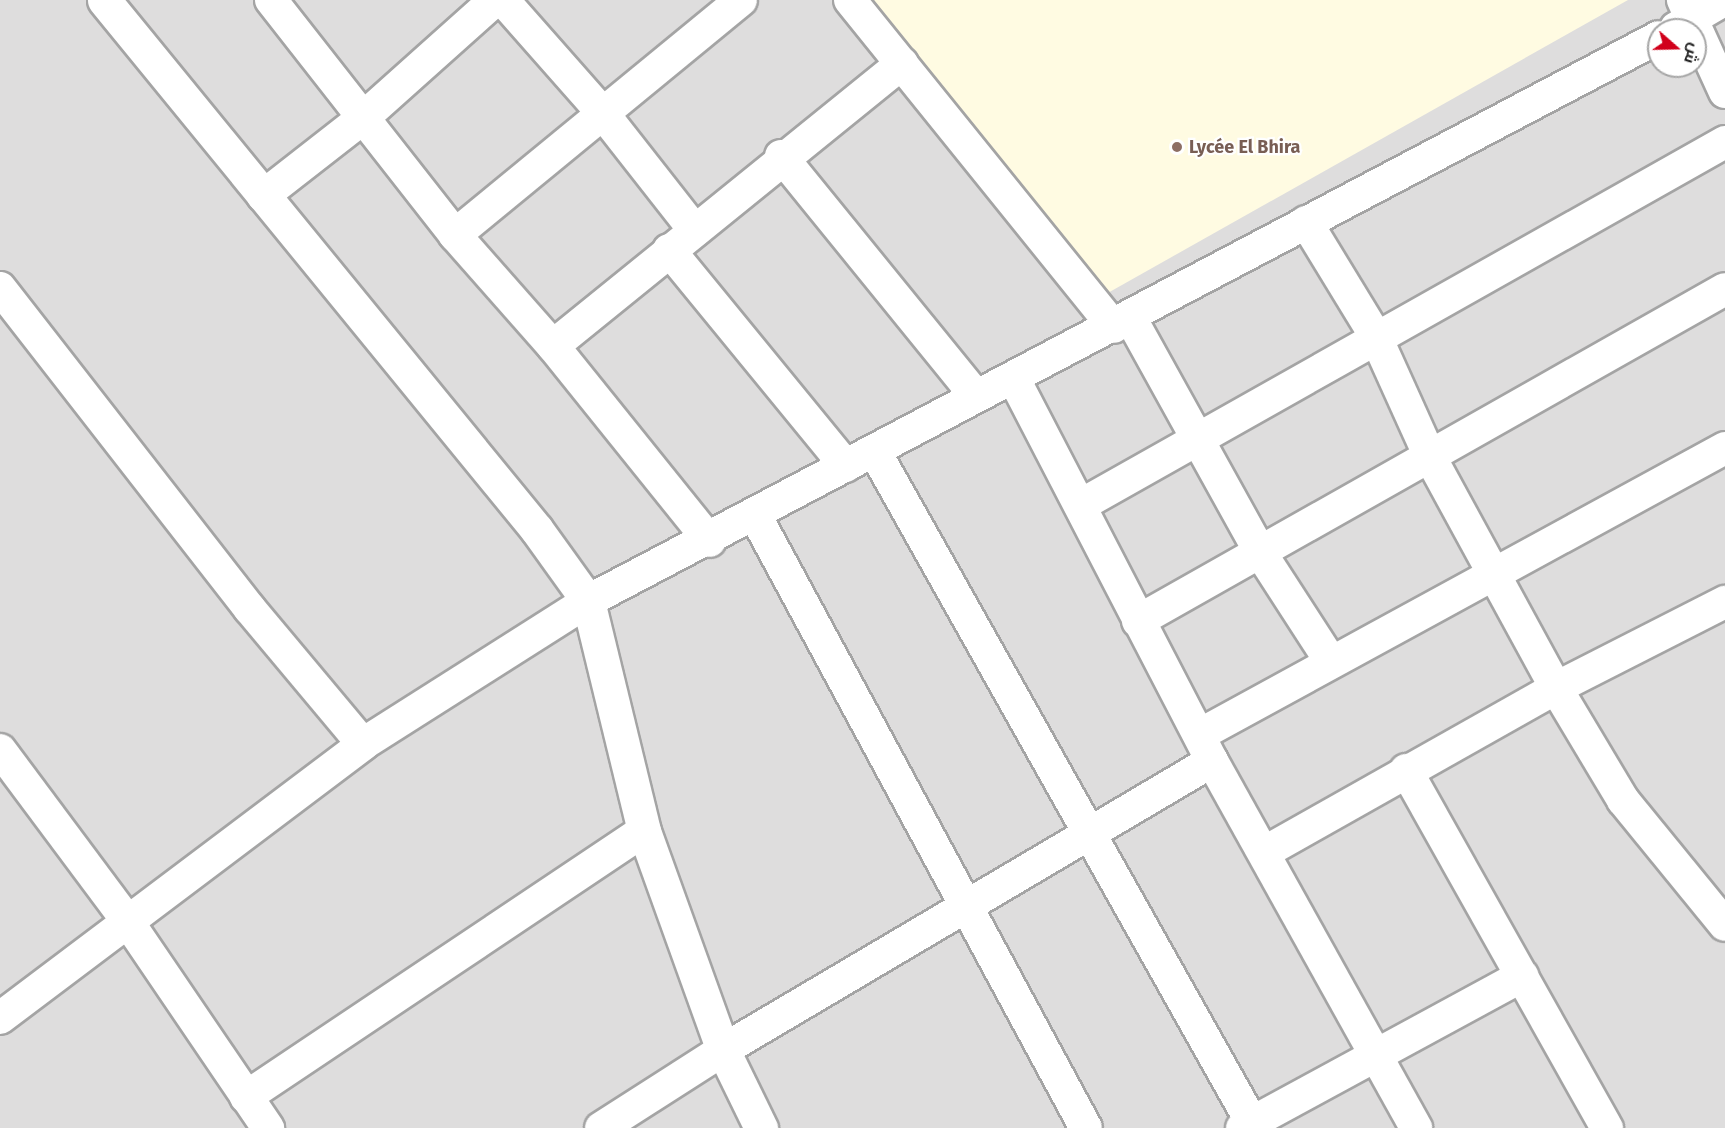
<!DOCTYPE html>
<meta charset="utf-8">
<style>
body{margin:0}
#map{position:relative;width:1725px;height:1128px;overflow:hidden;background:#f1ece7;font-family:"Fira Sans",Cairo,sans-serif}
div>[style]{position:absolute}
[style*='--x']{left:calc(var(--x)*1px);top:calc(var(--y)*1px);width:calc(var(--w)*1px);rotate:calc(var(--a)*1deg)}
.residential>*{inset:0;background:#dedddd}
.education>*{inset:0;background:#fffbe2}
.roads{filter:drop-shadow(2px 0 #a4a4a4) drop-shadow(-2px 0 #a4a4a4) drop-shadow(0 2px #a4a4a4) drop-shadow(0 -2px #a4a4a4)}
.minor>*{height:32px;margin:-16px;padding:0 16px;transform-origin:16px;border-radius:16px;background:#fff}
.tertiary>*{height:33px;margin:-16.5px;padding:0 16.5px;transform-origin:16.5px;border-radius:16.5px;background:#fff}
.dots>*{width:16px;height:16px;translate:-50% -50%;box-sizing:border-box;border:3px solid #fff;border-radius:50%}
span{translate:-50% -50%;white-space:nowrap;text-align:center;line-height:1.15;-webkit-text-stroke:4.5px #fff;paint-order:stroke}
.education-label{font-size:18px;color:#785e54;font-weight:700}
.left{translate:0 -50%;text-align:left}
.north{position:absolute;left:1647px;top:18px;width:60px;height:60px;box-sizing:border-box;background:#fff;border:2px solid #a6a6a6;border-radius:50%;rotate:110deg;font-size:16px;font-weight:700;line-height:24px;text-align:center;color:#202020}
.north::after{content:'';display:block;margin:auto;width:21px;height:27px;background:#d1001b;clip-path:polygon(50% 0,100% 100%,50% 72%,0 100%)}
</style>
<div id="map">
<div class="residential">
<div style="clip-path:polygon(evenodd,0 0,1725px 0,1725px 1128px,0 1128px,0 0,1659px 30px,1695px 30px,1695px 66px,1659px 66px,1659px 30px)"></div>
</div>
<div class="education">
<div style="clip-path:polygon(866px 0,1628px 0,1106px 294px)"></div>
</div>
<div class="roads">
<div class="minor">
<div style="--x:271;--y:0;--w:298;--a:51.9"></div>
<div style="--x:455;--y:235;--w:148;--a:48.6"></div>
<div style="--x:553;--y:346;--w:250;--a:51.2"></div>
<div style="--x:503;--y:0;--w:148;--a:48.6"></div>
<div style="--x:601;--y:111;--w:152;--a:51.9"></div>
<div style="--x:850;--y:0;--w:420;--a:51.1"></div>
<div style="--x:1683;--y:0;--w:101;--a:65.5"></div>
<div style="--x:1676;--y:28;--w:56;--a:-30.3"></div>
<div style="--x:781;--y:156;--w:309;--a:50.9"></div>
<div style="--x:263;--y:196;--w:127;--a:-38"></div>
<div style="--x:363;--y:118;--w:177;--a:-41.8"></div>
<div style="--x:1306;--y:222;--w:132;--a:58.6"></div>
<div style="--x:1375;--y:335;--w:134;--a:65.7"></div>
<div style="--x:1430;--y:457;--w:263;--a:61.4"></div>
<div style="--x:1556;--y:688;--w:131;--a:59.1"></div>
<div style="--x:1623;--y:800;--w:161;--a:50.8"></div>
<div style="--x:455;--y:235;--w:370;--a:-39.4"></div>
<div style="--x:669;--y:250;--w:279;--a:50.7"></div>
<div style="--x:0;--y:288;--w:407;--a:52.1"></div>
<div style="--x:250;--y:609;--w:176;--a:50.1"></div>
<div style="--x:1131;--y:319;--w:266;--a:61"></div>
<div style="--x:1260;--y:552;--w:129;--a:57.1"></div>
<div style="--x:553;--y:346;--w:449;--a:-39"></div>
<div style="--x:1014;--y:379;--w:430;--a:62.6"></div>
<div style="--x:1212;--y:761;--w:420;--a:60.9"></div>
<div style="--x:875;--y:452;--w:775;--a:60.66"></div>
<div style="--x:1081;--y:505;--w:739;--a:-29.41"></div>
<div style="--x:756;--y:517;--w:694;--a:61.63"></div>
<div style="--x:1138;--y:621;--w:674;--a:-29.49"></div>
<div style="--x:1201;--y:734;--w:597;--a:-28.63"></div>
<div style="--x:0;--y:750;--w:211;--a:53.3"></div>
<div style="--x:126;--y:919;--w:253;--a:55.8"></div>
<div style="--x:1406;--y:770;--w:411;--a:60.7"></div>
<div style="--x:1265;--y:852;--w:334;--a:-29.4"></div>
<div style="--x:1556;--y:688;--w:190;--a:-27"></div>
<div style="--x:0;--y:1018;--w:455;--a:-37"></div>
<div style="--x:363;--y:744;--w:267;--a:-32.4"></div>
<div style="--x:588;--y:601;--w:1210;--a:-27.77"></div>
<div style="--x:246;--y:1097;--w:479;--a:-33.8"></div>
<div style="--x:601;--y:1128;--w:145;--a:-32.6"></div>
<div style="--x:723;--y:1050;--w:568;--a:-30.58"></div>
<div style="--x:1242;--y:1128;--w:319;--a:-28.5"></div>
</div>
<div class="tertiary">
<div style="--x:104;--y:0;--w:684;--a:50.75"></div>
<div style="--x:537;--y:530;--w:87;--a:54.3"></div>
<div style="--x:588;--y:601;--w:237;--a:76.3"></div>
<div style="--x:644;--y:831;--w:233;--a:70.2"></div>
<div style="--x:723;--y:1050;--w:87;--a:64"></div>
</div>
</div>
<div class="dots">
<div style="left:1177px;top:147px;background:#8d6e63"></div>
</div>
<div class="education-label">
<span class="left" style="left:1189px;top:147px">Lycée El Bhira</span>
</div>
<div class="north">ش</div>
</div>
